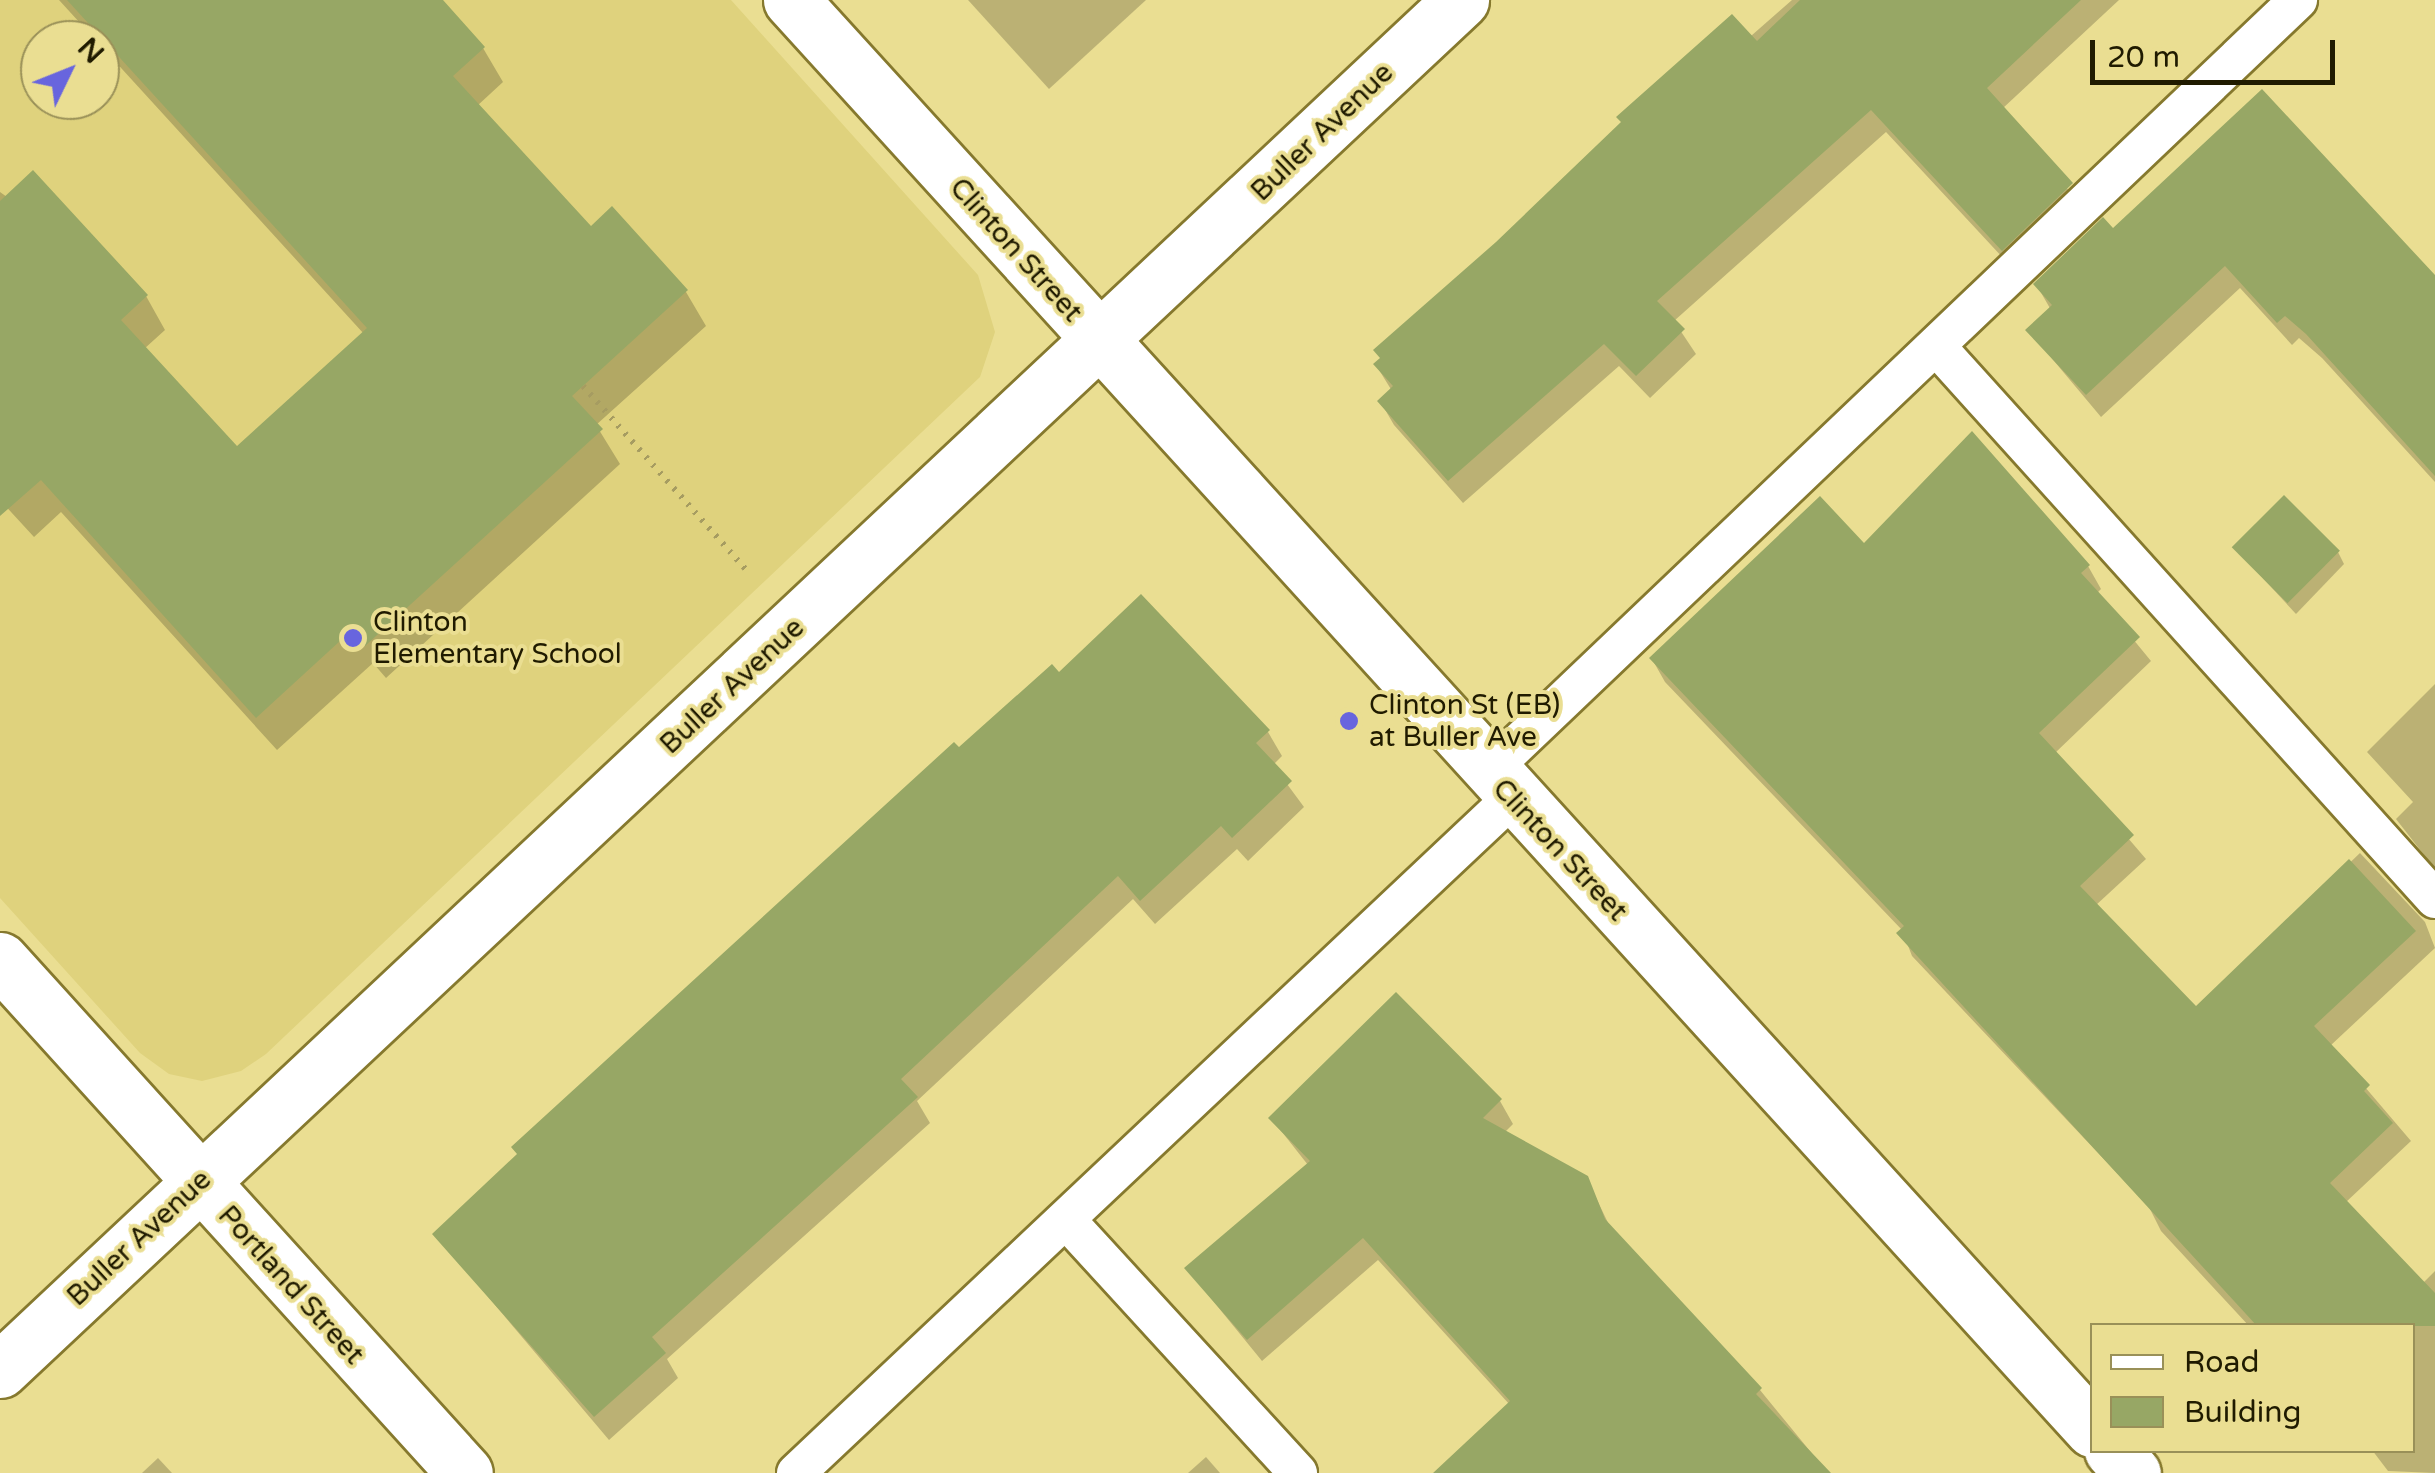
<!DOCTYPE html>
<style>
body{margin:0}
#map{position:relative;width:2435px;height:1473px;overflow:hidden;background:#eade92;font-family:"Varela Round",sans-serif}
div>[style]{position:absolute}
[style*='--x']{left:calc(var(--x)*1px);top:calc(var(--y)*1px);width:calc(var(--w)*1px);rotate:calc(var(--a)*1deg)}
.built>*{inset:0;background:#dfd27d}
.shadow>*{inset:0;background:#0003}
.building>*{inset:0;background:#97a765;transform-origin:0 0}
.path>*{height:6px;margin-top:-3px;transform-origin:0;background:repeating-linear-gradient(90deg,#a69c61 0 2.5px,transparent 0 10.5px)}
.roads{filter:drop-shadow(2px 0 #86792e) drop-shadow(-2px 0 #86792e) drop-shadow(0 2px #86792e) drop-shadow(0 -2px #86792e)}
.service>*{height:38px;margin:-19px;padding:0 19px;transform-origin:19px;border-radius:19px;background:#fff}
.minor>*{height:55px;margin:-27.5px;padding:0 27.5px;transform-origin:27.5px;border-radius:27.5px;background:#fff}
.dots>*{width:28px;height:28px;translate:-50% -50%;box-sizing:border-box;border:5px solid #eade92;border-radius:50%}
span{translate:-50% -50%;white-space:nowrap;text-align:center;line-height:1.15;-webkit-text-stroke:8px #eade92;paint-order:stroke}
.street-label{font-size:28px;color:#201b00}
.poi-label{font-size:28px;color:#201b00}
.left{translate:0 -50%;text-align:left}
.legend{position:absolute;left:2090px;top:1323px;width:325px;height:130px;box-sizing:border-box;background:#eade92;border:2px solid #999058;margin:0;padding:12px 18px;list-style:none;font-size:30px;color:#201b00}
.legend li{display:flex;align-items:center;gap:20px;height:50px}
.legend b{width:50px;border:2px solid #999058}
.north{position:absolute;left:20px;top:20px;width:100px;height:100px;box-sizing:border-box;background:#eade92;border:2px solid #999058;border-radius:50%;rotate:47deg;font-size:28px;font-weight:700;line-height:40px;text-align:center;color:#201b00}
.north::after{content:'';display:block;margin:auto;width:35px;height:45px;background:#6865de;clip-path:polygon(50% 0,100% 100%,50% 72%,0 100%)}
.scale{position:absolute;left:2090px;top:40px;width:245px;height:45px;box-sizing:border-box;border:5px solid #201b00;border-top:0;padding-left:12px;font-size:30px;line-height:35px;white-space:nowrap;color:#201b00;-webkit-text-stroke:8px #eade92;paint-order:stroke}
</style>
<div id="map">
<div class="built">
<div style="clip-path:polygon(evenodd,0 0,731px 0,978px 275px,995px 332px,980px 377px,266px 1054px,241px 1071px,202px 1081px,169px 1074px,140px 1053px,0 898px,0 0,40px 40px,100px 40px,100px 100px,40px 100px,40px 40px)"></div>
</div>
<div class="shadow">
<div style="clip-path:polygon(59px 0,440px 0,483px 48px,503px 82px,477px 106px,591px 230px,612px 210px,686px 292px,706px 326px,596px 425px,620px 464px,386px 678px,373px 663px,277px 750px,61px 512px,34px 537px,0 500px,0 192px,146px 296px,165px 330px,144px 349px,236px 450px,364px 334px)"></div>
<div style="clip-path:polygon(968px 0,1146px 0,1049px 89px)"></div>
<div style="clip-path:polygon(1792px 0,2119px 0,2002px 109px,2084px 209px,2017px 273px,1886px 132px,1674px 321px,1696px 354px,1650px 398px,1619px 366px,1463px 503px,1394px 425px,1380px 401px,1392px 391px,1376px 365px)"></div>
<div style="clip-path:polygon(2113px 232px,2435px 280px,2435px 482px,2322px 358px,2299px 338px,2292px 345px,2240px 288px,2101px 417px,2028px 330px,2051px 310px,2036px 284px)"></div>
<div style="clip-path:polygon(1864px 546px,2088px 566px,2101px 589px,2096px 594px,2151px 661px,2055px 753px,2146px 859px,2095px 906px,2196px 1009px,2360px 853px,2425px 922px,2435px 948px,2330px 1046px,2411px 1141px,2345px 1203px,2423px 1283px,2435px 1271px,2435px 1473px,2388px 1471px,2372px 1450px,2412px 1450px,2412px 1326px,2249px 1326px,2161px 1231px,2149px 1207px,1912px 956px,1902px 930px,1665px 682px,1652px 659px)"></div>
<div style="clip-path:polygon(2235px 548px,2338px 552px,2344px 564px,2296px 614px)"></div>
<div style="clip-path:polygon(1141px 598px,1268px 732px,1282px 756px,1273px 765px,1304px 807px,1248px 861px,1237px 849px,1155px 924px,1133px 899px,917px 1101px,930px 1123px,667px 1359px,678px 1378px,609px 1440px,435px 1234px,959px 751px,1059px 676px)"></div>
<div style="clip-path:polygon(2435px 684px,2435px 869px,2396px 819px,2413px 802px,2367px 752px)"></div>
<div style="clip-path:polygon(1396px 995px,1500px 1101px,1513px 1124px,1504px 1133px,1586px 1177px,1611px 1229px,1760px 1390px,1828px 1473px,1437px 1473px,1510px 1405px,1378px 1260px,1262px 1361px,1187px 1269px,1308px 1165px,1271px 1118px)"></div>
<div style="clip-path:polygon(1206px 1457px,1220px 1473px,1188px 1473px)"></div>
<div style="clip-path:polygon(158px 1458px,172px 1473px,142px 1473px)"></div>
</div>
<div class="building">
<div style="clip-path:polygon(67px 0,443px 0,485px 47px,453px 76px,591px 226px,612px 206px,688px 290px,572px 396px,603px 429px,365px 646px,352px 630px,256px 718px,41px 480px,0 516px,0 201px,33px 170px,148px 295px,121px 320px,237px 446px,367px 328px)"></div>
<div style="clip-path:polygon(1800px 0,2081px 0,1987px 88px,2073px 183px,2002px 251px,1871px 110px,1657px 301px,1685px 329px,1636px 376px,1604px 344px,1448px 481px,1377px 401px,1393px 386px,1373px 364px,1380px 358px,1373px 350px,1496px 242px,1621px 122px,1616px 117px,1732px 14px,1757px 41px)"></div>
<div style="clip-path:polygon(2262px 89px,2435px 275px,2435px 476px,2306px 334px,2285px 316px,2277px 323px,2225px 266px,2086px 395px,2025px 330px,2052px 305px,2033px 284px,2103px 217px,2113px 228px)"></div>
<div style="clip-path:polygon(1972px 431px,2090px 565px,2081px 573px,2140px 637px,2039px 733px,2134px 835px,2080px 886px,2196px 1006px,2349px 859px,2416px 931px,2314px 1026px,2370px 1085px,2364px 1091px,2393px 1123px,2330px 1183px,2435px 1293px,2435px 1326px,2257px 1326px,1896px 933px,1904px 926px,1649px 658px,1820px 496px,1864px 543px)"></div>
<div style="left:2284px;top:495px;width:79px;height:74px;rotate:45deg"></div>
<div style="clip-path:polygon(1141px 594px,1270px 730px,1256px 743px,1292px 781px,1232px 838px,1221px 826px,1140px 901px,1118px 876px,901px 1079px,918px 1097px,652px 1337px,666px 1353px,594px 1417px,432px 1234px,517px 1154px,511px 1147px,954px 742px,959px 747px,1052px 664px,1059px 672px)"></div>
<div style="clip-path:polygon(1396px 992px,1502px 1099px,1483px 1118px,1588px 1176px,1605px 1219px,1762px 1388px,1756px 1394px,1831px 1473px,1433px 1473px,1510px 1401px,1363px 1238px,1247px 1340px,1184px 1268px,1310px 1161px,1268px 1118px)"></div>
</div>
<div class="path">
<div style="--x:583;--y:386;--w:249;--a:48.4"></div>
</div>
<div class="roads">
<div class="service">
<div style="--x:1936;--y:346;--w:745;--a:47.94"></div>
<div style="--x:1488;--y:772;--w:1119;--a:-43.62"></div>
<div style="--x:1069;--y:1223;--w:339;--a:47.5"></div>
<div style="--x:796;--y:1473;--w:985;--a:-43.31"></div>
</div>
<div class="minor">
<div style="--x:791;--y:0;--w:1933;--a:47.68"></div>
<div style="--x:0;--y:960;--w:692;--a:47.81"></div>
<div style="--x:0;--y:1370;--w:2003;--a:-43.16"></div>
<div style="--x:2112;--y:1450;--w:31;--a:48"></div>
</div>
</div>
<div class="dots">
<div style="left:353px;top:638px;background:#6865de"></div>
<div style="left:1349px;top:721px;background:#6865de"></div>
</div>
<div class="street-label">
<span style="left:1322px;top:132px;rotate:-44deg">Buller Avenue</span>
<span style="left:1016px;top:250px;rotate:48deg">Clinton Street</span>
<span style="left:732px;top:686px;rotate:-43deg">Buller Avenue</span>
<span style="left:1560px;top:850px;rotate:47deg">Clinton Street</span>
<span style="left:139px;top:1238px;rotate:-43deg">Buller Avenue</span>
<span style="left:291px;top:1285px;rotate:48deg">Portland Street</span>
</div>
<div class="poi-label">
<span class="left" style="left:373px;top:638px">Clinton<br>Elementary School</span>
<span class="left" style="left:1369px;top:721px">Clinton St (EB)<br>at Buller Ave</span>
</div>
<ul class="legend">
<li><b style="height:12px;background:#fff"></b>Road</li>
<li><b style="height:28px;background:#97a765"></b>Building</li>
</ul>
<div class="north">N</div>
<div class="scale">20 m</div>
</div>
